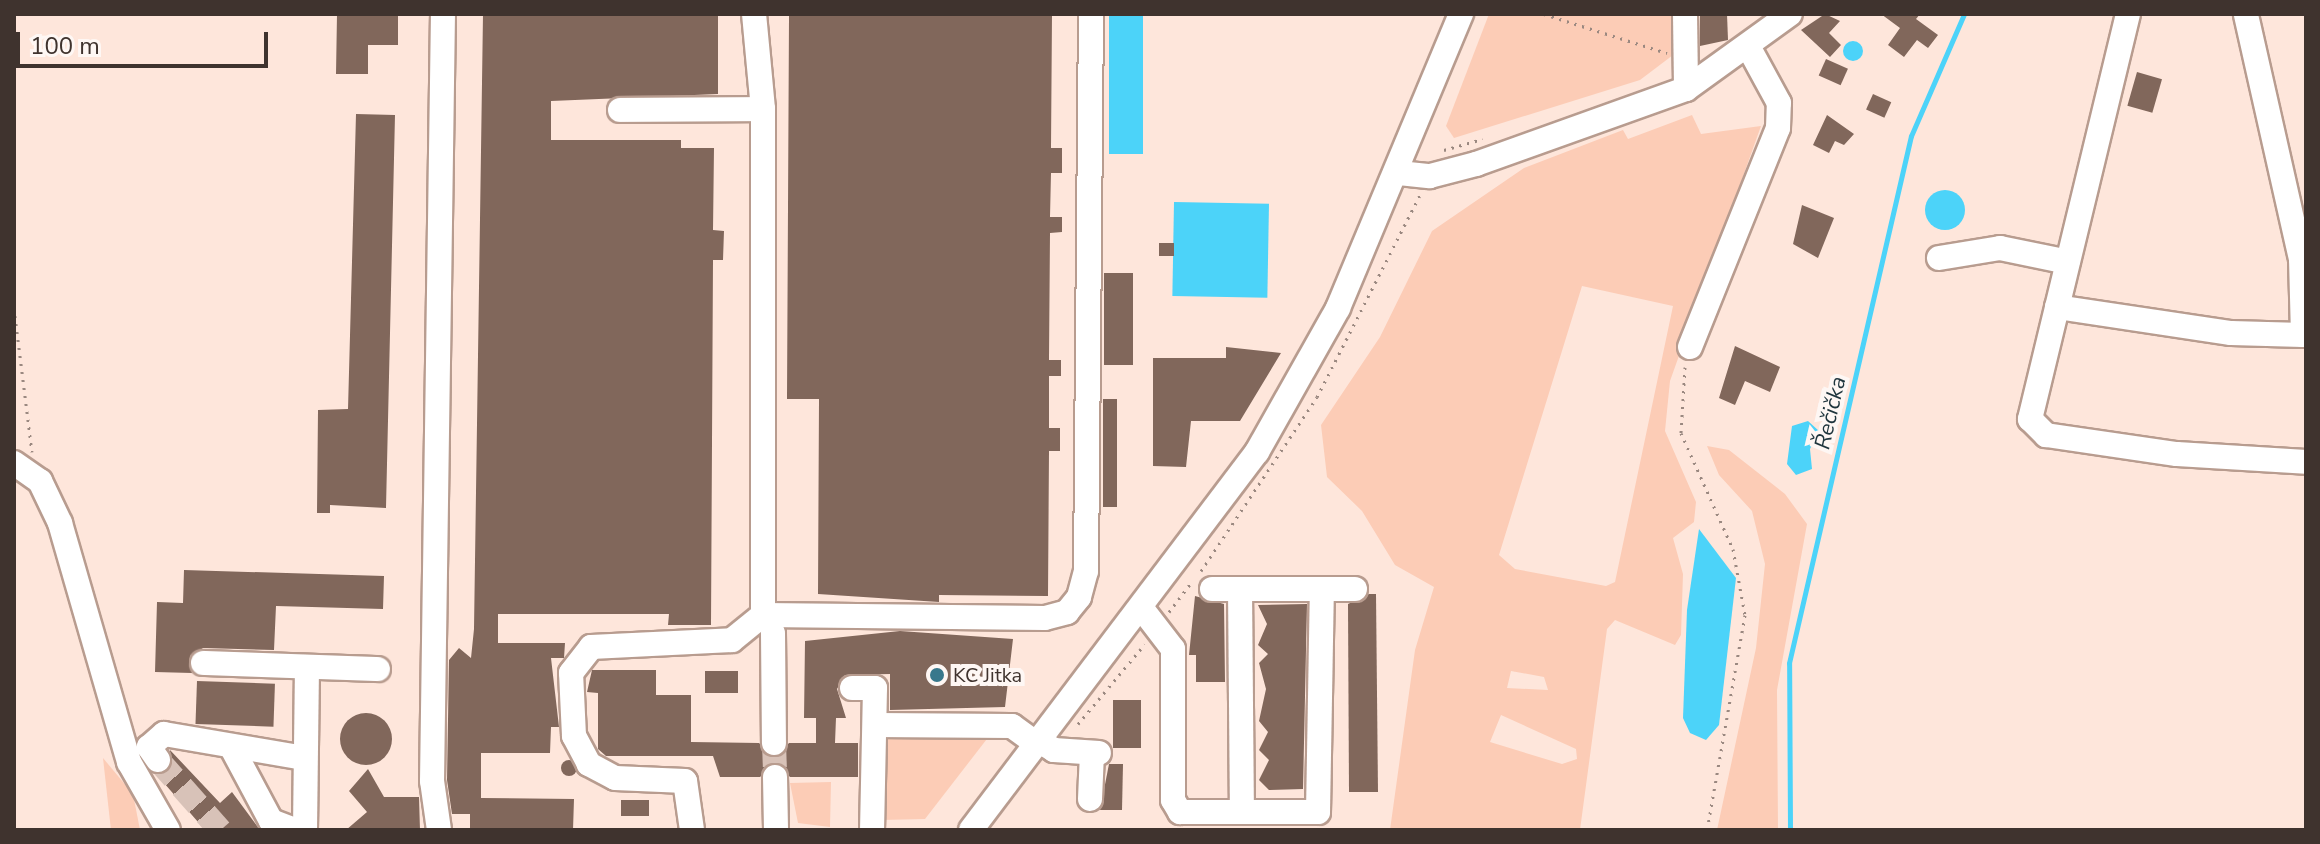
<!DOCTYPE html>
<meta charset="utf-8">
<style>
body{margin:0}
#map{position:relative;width:2320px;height:844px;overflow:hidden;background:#fee6db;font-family:"Nunito Sans",sans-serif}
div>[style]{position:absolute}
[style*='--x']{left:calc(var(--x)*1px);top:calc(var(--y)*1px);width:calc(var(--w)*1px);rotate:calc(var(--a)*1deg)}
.green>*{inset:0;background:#fcccb6}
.water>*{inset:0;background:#4cd3f9;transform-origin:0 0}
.round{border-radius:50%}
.stream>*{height:5px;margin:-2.5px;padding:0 2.5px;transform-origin:2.5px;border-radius:2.5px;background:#4cd3f9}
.building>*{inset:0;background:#81675b;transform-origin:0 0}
.minor-tunnel>*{height:24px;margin-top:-12px;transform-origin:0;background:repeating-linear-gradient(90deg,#d8c2b8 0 24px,transparent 0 36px)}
.path>*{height:3px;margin-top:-1.5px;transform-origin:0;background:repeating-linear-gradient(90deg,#9a8880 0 2px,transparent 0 8px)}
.roads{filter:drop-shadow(2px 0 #b89c8f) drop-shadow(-2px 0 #b89c8f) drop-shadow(0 2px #b89c8f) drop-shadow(0 -2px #b89c8f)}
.minor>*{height:24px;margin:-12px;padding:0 12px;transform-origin:12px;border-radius:12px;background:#fff}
.dots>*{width:22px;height:22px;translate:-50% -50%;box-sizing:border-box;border:4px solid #fef7f4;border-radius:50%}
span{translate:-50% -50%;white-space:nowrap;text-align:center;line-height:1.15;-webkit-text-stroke:8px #fef7f4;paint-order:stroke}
.poi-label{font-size:20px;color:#3f332e}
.left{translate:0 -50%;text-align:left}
.water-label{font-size:22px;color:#1e343c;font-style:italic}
.frame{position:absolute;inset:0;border:16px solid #3f332e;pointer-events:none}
.scale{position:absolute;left:16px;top:32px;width:252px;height:36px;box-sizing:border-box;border:4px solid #3f332e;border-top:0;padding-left:10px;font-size:24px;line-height:28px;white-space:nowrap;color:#3f332e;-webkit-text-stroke:6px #fef7f4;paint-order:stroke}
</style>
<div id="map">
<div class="green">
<div style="clip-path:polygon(1489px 14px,1675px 14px,1677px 52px,1640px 80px,1454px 138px,1446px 126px)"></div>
<div style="clip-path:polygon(evenodd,1692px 115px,1701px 134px,1761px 126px,1670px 381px,1665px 431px,1696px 502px,1694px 522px,1673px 538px,1683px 574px,1681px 635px,1675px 645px,1615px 620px,1607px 629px,1580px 830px,1390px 830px,1415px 650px,1434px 587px,1395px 565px,1362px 511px,1327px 477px,1321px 425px,1380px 337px,1432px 231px,1524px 168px,1623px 130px,1628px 139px,1692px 115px,1582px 286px,1673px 306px,1615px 582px,1606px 586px,1515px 569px,1499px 555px,1582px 286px,1692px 115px,1511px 671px,1544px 677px,1548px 690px,1507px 688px,1511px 671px,1692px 115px,1501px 715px,1576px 749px,1577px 759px,1562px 764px,1490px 742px,1501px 715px)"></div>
<div style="clip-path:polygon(1707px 446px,1729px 450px,1785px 494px,1807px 524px,1777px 690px,1778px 830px,1717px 830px,1756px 648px,1765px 564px,1752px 511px,1719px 475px)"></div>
<div style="clip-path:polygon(990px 735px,925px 819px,881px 820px,880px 736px)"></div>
<div style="clip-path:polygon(103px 758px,133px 794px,140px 830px,111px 830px)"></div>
<div style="clip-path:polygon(831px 782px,830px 827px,798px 823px,790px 783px)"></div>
</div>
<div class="water">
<div style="left:1109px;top:16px;width:34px;height:138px"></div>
<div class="round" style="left:1843px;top:41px;width:20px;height:20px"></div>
<div class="round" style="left:1925px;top:190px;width:40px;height:40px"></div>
<div style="left:1174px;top:202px;width:95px;height:94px;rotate:1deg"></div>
<div style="clip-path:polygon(1808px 421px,1819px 431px,1810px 449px,1812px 469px,1796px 475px,1787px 464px,1792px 426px)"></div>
<div style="clip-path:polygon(1699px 529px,1736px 578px,1719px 725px,1706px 740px,1690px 733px,1683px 718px,1687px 610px)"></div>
</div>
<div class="stream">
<div style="--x:1790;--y:830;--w:167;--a:-90.3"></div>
<div style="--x:1789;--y:663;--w:541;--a:-76.97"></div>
<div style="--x:1911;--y:136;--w:133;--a:-66.5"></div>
</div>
<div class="building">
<div style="clip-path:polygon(337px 14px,398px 14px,398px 45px,368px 45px,368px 74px,336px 74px)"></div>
<div style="clip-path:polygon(483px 14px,718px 14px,718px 94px,551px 101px,551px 140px,681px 140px,681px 148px,714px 148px,713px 230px,724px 231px,723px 260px,713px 260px,711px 625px,668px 625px,669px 614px,498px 614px,498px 643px,565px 643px,564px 658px,551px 658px,559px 727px,551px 727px,550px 753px,481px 753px,481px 798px,574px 799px,573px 830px,470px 830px,470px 814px,452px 814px,447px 780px,449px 660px,459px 648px,471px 658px,474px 629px)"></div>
<div style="clip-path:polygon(1052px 14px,1051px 148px,1062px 148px,1062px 173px,1051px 173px,1050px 217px,1062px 217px,1062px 232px,1050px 233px,1049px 360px,1061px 360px,1061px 376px,1049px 376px,1049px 428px,1060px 428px,1060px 451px,1049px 451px,1048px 596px,939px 595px,939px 602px,818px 594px,819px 399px,787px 399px,789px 16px)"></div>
<div style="clip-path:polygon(1700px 14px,1727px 14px,1728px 40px,1700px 46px)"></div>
<div style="clip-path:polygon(1825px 14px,1840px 21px,1829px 33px,1841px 45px,1830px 57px,1801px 30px)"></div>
<div style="clip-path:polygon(1881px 14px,1920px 14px,1916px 19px,1938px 35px,1928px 48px,1917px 40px,1904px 57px,1888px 45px,1900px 28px)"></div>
<div style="left:1826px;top:59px;width:24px;height:18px;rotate:24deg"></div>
<div style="left:2137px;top:72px;width:26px;height:35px;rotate:16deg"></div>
<div style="left:1873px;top:94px;width:20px;height:17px;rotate:24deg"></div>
<div style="clip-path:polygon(356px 114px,395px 115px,386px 508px,330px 505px,330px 513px,317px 513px,318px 410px,348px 409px)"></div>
<div style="clip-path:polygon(1827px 115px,1854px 134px,1844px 145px,1835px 141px,1829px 153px,1813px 145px)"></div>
<div style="clip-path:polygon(1802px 205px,1834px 218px,1818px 258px,1793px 244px)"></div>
<div style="left:1159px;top:243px;width:15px;height:13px"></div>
<div style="left:1104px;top:273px;width:29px;height:92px"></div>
<div style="clip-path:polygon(1735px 346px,1780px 367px,1770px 392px,1745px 381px,1735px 405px,1719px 398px)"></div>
<div style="clip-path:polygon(1226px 347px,1281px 353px,1240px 421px,1191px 421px,1186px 467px,1153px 466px,1153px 358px,1226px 358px)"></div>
<div style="left:1103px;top:399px;width:14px;height:108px"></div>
<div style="clip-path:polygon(184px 570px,384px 576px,383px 609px,276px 606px,274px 650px,203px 648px,190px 656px,192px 673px,155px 672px,157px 602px,183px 603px)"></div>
<div style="clip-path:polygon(1369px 594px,1376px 594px,1378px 792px,1349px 792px,1348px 604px)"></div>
<div style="clip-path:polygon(1195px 596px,1224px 604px,1225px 682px,1196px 682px,1196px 655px,1189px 655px)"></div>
<div style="clip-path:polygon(1307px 604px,1303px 789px,1269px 790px,1259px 780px,1269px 760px,1259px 750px,1268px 732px,1259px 721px,1266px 689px,1259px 663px,1268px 654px,1258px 645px,1267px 624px,1258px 605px)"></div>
<div style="clip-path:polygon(900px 631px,1013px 639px,1005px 707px,890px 710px,890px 674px,845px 675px,837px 689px,846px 718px,836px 718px,835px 743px,858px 743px,858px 777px,790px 777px,776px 762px,760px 777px,720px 777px,713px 756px,606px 756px,598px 749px,598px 693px,587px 692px,592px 670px,656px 670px,656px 695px,691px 695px,691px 742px,759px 743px,775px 758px,789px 743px,816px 743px,816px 718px,804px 718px,805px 641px)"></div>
<div style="left:705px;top:671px;width:33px;height:22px"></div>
<div style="left:197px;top:681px;width:78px;height:43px;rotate:2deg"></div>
<div style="left:1113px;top:700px;width:28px;height:48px"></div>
<div class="round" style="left:340px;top:713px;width:52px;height:52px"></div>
<div style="clip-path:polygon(170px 750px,220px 803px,232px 792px,260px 830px,205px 830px,157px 775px,171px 767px)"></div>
<div class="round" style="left:561px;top:760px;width:16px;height:16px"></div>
<div style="clip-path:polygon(1109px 764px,1123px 764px,1122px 810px,1100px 810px)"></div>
<div style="clip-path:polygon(368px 769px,384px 797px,419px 797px,420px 830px,346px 830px,367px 812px,349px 791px)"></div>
<div style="left:621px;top:800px;width:28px;height:16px"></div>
</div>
<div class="minor-tunnel">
<div style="--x:774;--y:743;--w:34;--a:88"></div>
<div style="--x:158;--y:760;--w:94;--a:48.5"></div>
</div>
<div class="path">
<div style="--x:1544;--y:14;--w:129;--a:17.6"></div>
<div style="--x:1444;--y:150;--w:40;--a:-16"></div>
<div style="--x:14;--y:308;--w:145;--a:82.9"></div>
<div style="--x:1685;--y:367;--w:66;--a:93.5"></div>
<div style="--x:1681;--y:433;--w:127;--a:65.9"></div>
<div style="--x:1733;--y:549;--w:67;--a:79.7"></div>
<div style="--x:1745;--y:615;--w:218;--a:100"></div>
<div style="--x:1201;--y:571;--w:209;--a:-56.3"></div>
<div style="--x:1317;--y:397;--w:227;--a:-63"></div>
<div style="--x:1169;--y:612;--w:36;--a:-53"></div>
<div style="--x:1078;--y:724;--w:104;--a:-50.1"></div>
</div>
<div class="roads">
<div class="minor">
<div style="--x:1685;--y:14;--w:75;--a:89.2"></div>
<div style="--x:2128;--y:14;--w:417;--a:103.6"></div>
<div style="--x:2030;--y:419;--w:23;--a:45"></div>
<div style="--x:2046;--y:435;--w:132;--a:8.3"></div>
<div style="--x:2177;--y:454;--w:129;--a:3.5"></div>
<div style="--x:620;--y:110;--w:143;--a:-0.4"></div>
<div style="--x:1399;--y:173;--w:31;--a:6"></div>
<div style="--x:1430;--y:176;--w:48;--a:-14.6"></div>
<div style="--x:1476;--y:164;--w:223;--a:-19.7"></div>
<div style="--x:1686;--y:89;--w:128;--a:-35.8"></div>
<div style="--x:1939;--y:258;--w:62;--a:-9.3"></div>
<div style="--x:2000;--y:248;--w:69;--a:11.6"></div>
<div style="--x:2057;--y:307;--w:176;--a:8.5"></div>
<div style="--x:2231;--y:333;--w:72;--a:1.6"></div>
<div style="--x:2303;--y:335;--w:76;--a:-91.5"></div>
<div style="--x:2301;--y:259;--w:251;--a:-102.7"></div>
<div style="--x:1690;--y:347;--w:236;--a:-68.1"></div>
<div style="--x:1778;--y:128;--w:25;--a:-88"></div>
<div style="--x:1779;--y:103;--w:63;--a:-118.6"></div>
<div style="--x:14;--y:463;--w:32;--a:35"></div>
<div style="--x:40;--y:481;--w:47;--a:64.5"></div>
<div style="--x:60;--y:523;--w:249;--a:73.9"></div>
<div style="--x:129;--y:762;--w:78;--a:60.2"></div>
<div style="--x:1212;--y:589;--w:143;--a:0"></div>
<div style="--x:1240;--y:589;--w:223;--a:89.5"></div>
<div style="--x:1143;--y:610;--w:49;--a:52.4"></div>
<div style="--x:1173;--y:649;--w:151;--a:90"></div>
<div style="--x:1173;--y:800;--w:14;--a:60"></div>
<div style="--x:1180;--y:812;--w:138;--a:0"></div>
<div style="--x:1318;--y:812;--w:222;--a:-89"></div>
<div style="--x:763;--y:615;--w:282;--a:0.6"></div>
<div style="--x:1045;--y:618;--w:23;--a:-15"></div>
<div style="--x:1067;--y:612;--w:19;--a:-51"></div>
<div style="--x:1079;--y:597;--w:27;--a:-75"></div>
<div style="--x:1086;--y:571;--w:557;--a:-89.49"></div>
<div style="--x:773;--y:633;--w:110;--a:89.5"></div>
<div style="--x:203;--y:663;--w:175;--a:2"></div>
<div style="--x:852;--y:688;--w:23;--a:0"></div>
<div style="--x:875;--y:688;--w:142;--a:91.2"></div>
<div style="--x:875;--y:725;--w:137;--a:0.4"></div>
<div style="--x:1012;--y:726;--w:29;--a:36"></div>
<div style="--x:1038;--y:740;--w:19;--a:32"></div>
<div style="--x:1054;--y:750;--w:45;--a:3.8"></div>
<div style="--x:232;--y:748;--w:83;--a:61.9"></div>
<div style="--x:271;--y:821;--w:26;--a:21"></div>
<div style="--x:158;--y:760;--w:16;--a:-125"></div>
<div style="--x:149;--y:747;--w:20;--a:-41"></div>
<div style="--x:164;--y:734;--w:143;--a:9.7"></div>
<div style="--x:775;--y:777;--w:53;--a:88.9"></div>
<div style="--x:1090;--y:799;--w:46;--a:-87.5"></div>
<div style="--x:305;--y:830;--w:163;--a:-89.3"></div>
<div style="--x:439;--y:830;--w:49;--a:-98.1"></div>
<div style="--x:432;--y:781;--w:767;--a:-89.18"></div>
<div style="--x:692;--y:830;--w:49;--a:-98.1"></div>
<div style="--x:685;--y:781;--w:70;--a:-177.5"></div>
<div style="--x:615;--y:778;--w:30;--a:-152"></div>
<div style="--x:589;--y:764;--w:32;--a:-118"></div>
<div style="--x:574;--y:736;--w:63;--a:-92.7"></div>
<div style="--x:571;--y:673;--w:33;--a:-52"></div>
<div style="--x:591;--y:647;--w:141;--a:-2.8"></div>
<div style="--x:732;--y:640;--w:40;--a:-39"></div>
<div style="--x:763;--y:615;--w:506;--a:-90"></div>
<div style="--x:763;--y:109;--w:95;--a:-95.4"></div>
<div style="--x:971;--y:830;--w:474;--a:-52.9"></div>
<div style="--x:1257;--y:452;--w:165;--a:-60.6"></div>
<div style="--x:1338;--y:308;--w:319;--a:-67.3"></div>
</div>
</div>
<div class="dots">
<div style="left:937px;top:675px;background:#38788c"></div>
</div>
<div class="poi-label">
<span class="left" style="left:953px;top:675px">KC Jitka</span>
</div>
<div class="water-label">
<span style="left:1831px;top:413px;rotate:-77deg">Řečička</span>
</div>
<div class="frame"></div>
<div class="scale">100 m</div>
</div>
